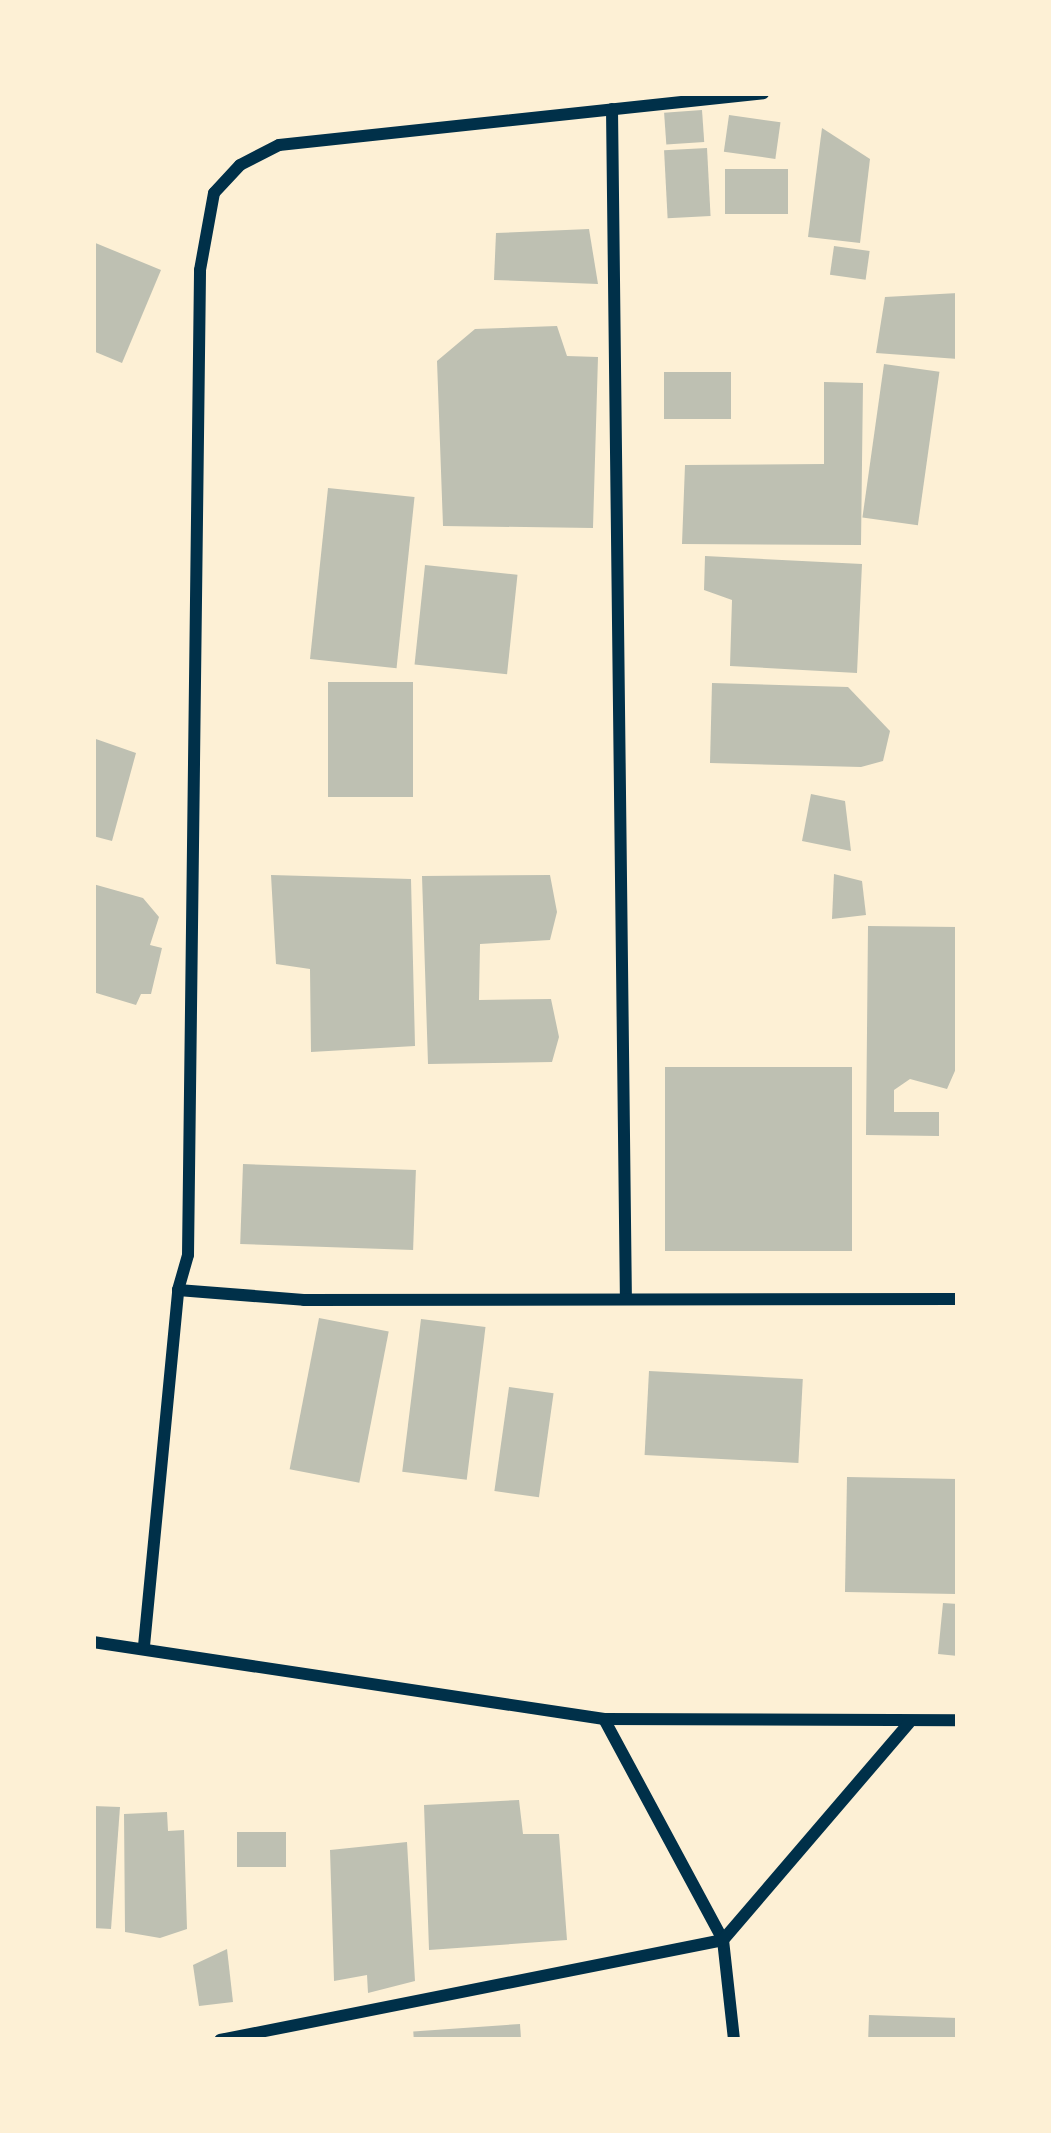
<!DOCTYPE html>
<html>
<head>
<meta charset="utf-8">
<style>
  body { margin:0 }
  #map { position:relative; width:1051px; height:2133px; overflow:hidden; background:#fdf0d5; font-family:"IBM Plex Sans",sans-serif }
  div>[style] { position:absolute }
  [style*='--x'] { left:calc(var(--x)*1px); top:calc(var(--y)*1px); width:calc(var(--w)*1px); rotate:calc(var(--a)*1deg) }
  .building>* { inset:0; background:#bec0b2; transform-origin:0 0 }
  .minor>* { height:12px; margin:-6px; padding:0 6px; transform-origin:6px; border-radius:6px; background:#003049 }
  span { translate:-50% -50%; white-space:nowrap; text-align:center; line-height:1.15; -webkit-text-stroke:10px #fdf0d5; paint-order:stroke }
  .frame { position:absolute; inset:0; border:96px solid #fdf0d5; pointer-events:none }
</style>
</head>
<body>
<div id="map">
  <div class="building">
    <div style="left:702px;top:110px;width:32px;height:38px;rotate:86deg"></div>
    <div style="left:729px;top:115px;width:52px;height:37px;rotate:8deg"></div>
    <div style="clip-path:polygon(822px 128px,870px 159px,860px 243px,808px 237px)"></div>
    <div style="left:707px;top:148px;width:68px;height:43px;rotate:87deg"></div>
    <div style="left:788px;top:169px;width:45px;height:63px;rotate:90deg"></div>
    <div style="clip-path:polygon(589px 229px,598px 284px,494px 280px,496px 233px)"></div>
    <div style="clip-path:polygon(93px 242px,161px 270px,122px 363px,93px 351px)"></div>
    <div style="left:834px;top:246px;width:36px;height:29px;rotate:8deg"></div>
    <div style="clip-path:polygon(958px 293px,958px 359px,876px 353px,885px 297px)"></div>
    <div style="clip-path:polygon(557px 326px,567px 356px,598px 357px,593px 528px,443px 526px,437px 361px,475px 329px)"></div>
    <div style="left:884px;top:364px;width:56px;height:155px;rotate:8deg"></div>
    <div style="left:731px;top:372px;width:47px;height:67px;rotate:90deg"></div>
    <div style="clip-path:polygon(824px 382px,863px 383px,861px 545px,682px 544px,685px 465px,824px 464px)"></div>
    <div style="left:328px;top:488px;width:87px;height:172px;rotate:6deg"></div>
    <div style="clip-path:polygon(705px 556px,862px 564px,857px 673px,730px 666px,732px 600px,704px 590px)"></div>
    <div style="left:425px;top:565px;width:93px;height:100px;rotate:6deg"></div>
    <div style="left:413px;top:682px;width:115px;height:85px;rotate:90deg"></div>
    <div style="clip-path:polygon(712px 683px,848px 687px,890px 731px,883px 761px,861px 767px,710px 763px)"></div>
    <div style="clip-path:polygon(93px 738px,136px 753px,112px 841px,93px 836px)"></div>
    <div style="clip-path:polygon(811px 794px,845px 801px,851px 851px,802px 841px)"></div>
    <div style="clip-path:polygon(834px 874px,862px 881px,866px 915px,832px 919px)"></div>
    <div style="clip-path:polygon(271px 875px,411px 879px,415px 1046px,311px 1052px,310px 969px,276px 964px)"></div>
    <div style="clip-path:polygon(550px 875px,557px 912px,550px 940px,480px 944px,479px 1000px,551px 999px,559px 1037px,552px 1062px,428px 1064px,422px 876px)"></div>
    <div style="clip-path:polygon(93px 884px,143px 898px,159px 917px,150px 945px,162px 948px,151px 994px,141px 994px,136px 1005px,93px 992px)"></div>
    <div style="clip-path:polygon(868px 926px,958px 927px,958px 1064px,947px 1089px,910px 1079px,894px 1090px,894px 1112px,939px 1112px,939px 1136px,866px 1135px)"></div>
    <div style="left:665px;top:1067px;width:187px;height:184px"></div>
    <div style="left:243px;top:1164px;width:173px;height:80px;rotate:2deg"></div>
    <div style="left:319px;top:1318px;width:71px;height:154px;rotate:11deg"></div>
    <div style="left:421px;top:1319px;width:65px;height:154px;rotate:7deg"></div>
    <div style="left:649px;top:1371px;width:154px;height:84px;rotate:3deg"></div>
    <div style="left:509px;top:1387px;width:45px;height:105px;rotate:8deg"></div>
    <div style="left:847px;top:1477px;width:111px;height:115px;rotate:1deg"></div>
    <div style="clip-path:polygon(943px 1603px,958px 1604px,958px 1656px,938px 1654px)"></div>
    <div style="clip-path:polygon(519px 1800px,523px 1834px,559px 1834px,567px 1940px,429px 1950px,424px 1805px)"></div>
    <div style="clip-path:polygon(93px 1806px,120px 1807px,111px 1929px,93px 1928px)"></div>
    <div style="clip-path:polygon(167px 1812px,168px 1831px,184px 1830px,187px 1929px,160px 1938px,125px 1932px,124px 1814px)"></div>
    <div style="left:237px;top:1832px;width:49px;height:35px"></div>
    <div style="clip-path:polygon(407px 1842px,415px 1981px,368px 1993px,367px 1975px,334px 1981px,330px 1850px)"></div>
    <div style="clip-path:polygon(227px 1949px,233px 2002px,199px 2006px,193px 1965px)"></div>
    <div style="left:869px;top:2015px;width:89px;height:25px;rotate:2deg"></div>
    <div style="left:520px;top:2024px;width:16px;height:107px;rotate:86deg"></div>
  </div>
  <div class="minor">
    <div style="--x:612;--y:109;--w:1190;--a:89.33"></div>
    <div style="--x:178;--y:1290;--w:126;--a:4.5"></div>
    <div style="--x:304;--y:1300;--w:654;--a:-0.09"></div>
    <div style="--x:93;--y:1642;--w:517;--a:8.57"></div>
    <div style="--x:604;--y:1719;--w:354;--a:0.2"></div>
    <div style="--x:144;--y:1646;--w:358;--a:-84.5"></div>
    <div style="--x:178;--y:1290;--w:36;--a:-74"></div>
    <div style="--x:188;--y:1255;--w:985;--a:-89.3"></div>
    <div style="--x:200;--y:270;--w:78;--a:-79.7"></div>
    <div style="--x:214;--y:193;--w:38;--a:-47"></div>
    <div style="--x:240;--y:165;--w:44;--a:-27.1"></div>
    <div style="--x:279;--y:145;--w:487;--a:-6.1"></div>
    <div style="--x:604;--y:1719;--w:251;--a:61.7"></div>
    <div style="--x:723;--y:1940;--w:101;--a:83.7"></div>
    <div style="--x:220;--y:2040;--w:513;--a:-11.24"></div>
    <div style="--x:723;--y:1940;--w:286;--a:-49.4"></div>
  </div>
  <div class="frame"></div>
</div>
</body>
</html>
